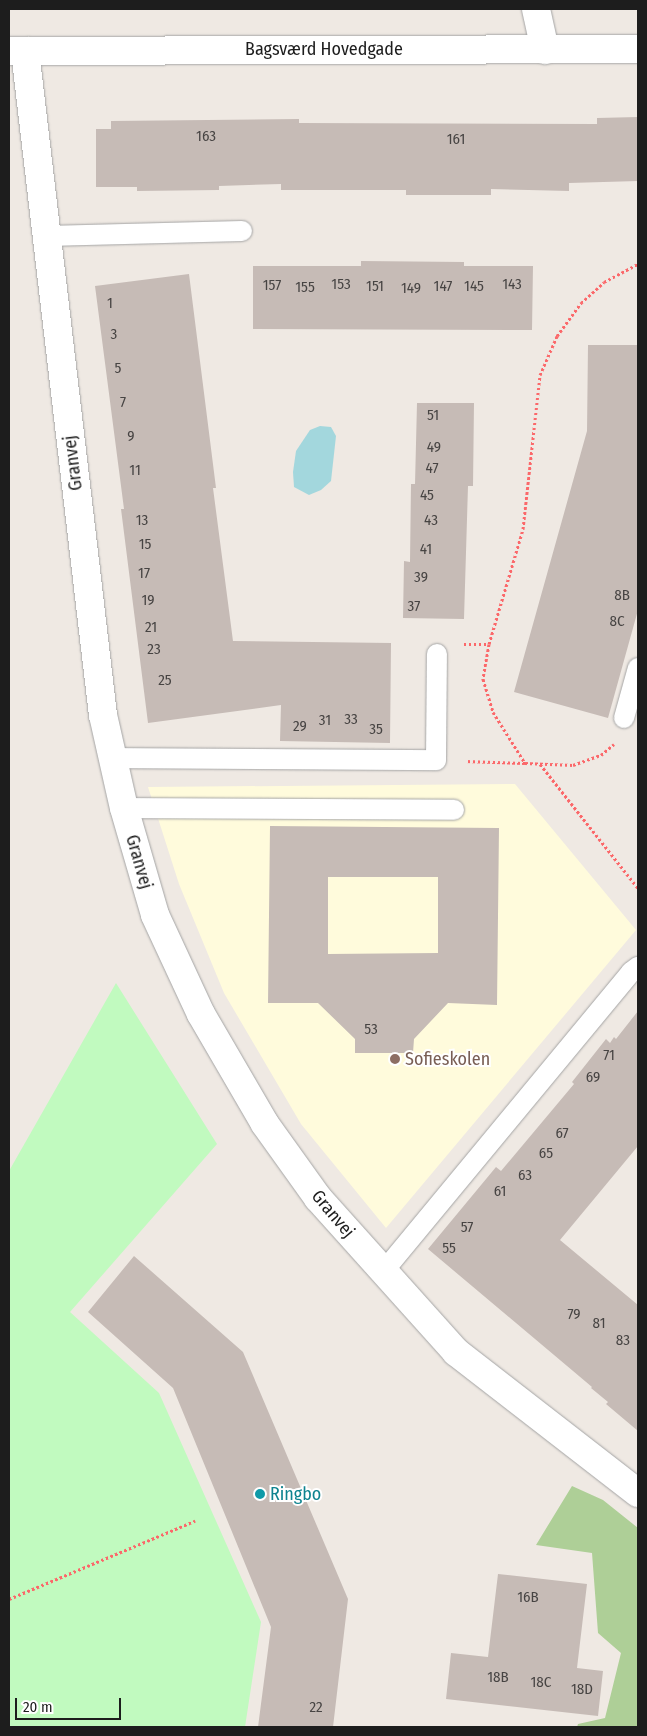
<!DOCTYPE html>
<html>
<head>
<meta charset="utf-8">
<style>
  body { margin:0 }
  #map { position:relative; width:647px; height:1736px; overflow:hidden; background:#efe9e3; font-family:"Fira Sans Condensed",sans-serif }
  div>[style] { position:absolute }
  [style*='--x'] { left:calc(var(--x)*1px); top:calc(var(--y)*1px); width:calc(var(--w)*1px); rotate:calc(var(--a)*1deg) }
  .education>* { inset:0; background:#fffbdc }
  .forest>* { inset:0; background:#aecf97 }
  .park>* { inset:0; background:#c1fabf }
  .water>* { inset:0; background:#a3d7dd }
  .building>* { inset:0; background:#c6bbb6 }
  .path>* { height:3px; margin-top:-1.5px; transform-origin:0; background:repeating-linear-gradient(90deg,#fb686a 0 2.5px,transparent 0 5px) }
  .roads { filter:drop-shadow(0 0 1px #a4a4a4) drop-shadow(0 0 1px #a4a4a4) }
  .service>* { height:20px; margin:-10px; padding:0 10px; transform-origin:10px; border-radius:10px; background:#fff }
  .minor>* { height:28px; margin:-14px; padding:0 14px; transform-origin:14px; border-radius:14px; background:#fff }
  .tertiary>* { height:28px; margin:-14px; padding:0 14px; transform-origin:14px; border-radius:14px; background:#fff }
  .dots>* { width:14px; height:14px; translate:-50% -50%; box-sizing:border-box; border:2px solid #fff; border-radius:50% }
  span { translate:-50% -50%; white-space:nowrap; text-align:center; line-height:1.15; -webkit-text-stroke:4px #fff; paint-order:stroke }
  .number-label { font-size:15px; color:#474443 }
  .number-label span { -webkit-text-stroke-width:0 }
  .street-label { font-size:18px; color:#1d1d1d }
  .education-label { font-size:18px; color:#785e54 }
  .left { translate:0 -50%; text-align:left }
  .culture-label { font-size:18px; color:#0d838f }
  .frame { position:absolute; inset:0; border:10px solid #1d1d1d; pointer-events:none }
  .scale { position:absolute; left:15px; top:1698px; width:106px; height:22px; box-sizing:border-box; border:2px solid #1d1d1d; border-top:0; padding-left:6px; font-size:15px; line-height:18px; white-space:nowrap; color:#1d1d1d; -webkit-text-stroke:4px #fff; paint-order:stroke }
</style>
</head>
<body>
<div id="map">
  <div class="education">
    <div style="clip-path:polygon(515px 784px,636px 930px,386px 1228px,301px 1124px,224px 993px,179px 884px,148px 787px)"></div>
  </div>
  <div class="forest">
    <div style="clip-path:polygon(572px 1486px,603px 1500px,638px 1528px,638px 1727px,577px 1727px,578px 1724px,605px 1718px,621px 1653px,598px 1633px,592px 1553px,536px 1545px)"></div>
  </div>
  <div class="park">
    <div style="clip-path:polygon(116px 983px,217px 1144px,70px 1312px,159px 1393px,261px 1622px,245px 1727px,9px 1727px,9px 1171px)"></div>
  </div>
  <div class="water">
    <div style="clip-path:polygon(320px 426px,331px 427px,336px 436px,331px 481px,321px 490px,309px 495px,294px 487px,293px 472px,296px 451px,310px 430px)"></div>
  </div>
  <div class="building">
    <div style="clip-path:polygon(638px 117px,638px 181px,569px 183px,569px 191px,491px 189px,491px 195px,406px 195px,406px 190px,281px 190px,281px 184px,219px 186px,219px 190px,137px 191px,137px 187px,96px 187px,96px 129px,111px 129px,111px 121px,299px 119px,299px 123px,597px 124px,597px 118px)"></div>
    <div style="clip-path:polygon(361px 261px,464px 262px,464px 266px,533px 266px,532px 330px,253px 329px,253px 266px,361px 266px)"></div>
    <div style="clip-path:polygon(189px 274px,216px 488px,213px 488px,233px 641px,391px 643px,390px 743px,280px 741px,281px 705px,148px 723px,121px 509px,124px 509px,95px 286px)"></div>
    <div style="clip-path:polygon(588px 345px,638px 345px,638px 610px,608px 718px,514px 692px,587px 431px)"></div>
    <div style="clip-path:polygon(417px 403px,474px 403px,473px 486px,468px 486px,464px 619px,403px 618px,404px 561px,410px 562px,411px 484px,415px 484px)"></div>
    <div style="clip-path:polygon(evenodd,270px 826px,499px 828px,497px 1005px,448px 1003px,414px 1039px,413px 1053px,355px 1053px,355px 1039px,318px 1003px,268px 1003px,270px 826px,328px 877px,438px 877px,438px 953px,328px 954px,328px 877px)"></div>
    <div style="clip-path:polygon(638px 1011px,638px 1146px,560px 1240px,638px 1305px,638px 1431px,606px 1404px,608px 1402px,591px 1388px,592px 1387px,428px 1249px,496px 1167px,501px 1171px,574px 1084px,572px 1082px,606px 1039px,610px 1043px,614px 1037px,616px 1039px)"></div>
    <div style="clip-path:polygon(134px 1256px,243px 1352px,348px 1599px,333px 1727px,258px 1727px,271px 1627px,173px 1388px,88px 1312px)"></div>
    <div style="clip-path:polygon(498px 1574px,587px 1584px,577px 1668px,603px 1671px,598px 1716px,446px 1699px,451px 1653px,488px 1657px)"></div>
  </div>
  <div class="path">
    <div style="--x:464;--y:644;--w:25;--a:0"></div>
    <div style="--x:489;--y:644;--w:36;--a:100"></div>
    <div style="--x:483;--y:679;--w:34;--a:73"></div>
    <div style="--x:493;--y:712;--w:60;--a:57.9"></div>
    <div style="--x:525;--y:763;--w:60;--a:-178.1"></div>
    <div style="--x:489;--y:644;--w:120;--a:-73.5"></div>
    <div style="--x:523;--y:529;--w:155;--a:-83.7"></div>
    <div style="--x:540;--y:375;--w:43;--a:-66.4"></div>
    <div style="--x:557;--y:336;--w:41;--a:-54"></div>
    <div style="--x:581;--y:303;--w:31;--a:-42"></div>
    <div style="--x:604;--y:282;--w:38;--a:-28"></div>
    <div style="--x:525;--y:763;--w:48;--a:2.4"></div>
    <div style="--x:573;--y:765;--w:30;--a:-20"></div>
    <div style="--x:601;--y:755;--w:17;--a:-40"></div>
    <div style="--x:540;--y:764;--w:158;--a:51.7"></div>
    <div style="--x:9;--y:1599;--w:202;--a:-22.8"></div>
  </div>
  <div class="roads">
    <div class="service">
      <div style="--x:47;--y:236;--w:195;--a:-1.5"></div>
      <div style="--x:624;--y:718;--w:52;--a:-74.4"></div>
      <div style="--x:113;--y:758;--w:323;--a:0.4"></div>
      <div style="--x:436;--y:760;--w:106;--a:-89.5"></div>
      <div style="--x:124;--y:808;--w:330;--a:0.3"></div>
      <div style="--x:383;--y:1272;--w:389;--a:-50.4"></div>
      <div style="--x:631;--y:972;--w:9;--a:-36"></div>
    </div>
    <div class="minor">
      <div style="--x:536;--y:9;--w:42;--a:77.6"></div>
      <div style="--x:25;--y:51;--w:669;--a:83.3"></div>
      <div style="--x:103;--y:715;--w:95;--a:77.3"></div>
      <div style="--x:124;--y:808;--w:111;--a:73.8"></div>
      <div style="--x:155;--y:915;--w:109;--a:65.1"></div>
      <div style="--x:201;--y:1014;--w:127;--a:59.8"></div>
      <div style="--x:265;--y:1124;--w:91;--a:54.4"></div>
      <div style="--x:318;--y:1198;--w:207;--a:48.1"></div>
      <div style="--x:456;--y:1352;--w:230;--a:37.8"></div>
    </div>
    <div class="tertiary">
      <div style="--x:9;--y:51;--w:629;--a:-0.18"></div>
    </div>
  </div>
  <div class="dots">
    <div style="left:395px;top:1059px;background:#8d6e63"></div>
    <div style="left:260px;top:1494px;background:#0f9aa8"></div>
  </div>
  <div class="number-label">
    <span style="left:206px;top:137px">163</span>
    <span style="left:456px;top:140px">161</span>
    <span style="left:341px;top:285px">153</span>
    <span style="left:512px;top:285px">143</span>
    <span style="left:272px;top:286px">157</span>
    <span style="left:375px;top:287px">151</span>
    <span style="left:443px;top:287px">147</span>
    <span style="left:474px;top:287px">145</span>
    <span style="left:305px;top:288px">155</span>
    <span style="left:411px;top:289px">149</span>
    <span style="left:110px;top:304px">1</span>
    <span style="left:114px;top:335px">3</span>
    <span style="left:118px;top:369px">5</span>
    <span style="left:123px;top:403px">7</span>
    <span style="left:433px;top:416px">51</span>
    <span style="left:131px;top:437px">9</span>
    <span style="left:434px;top:448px">49</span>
    <span style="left:432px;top:469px">47</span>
    <span style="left:135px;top:471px">11</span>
    <span style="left:427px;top:496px">45</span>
    <span style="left:142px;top:521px">13</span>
    <span style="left:431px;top:521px">43</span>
    <span style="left:145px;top:545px">15</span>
    <span style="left:426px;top:550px">41</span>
    <span style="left:144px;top:574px">17</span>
    <span style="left:421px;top:578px">39</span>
    <span style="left:622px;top:596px">8B</span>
    <span style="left:148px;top:601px">19</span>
    <span style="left:414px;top:607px">37</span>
    <span style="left:617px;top:622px">8C</span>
    <span style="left:151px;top:628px">21</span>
    <span style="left:154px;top:650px">23</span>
    <span style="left:165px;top:681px">25</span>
    <span style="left:351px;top:720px">33</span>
    <span style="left:325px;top:721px">31</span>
    <span style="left:300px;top:727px">29</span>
    <span style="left:376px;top:730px">35</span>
    <span style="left:371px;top:1030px">53</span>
    <span style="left:609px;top:1056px">71</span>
    <span style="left:593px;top:1078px">69</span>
    <span style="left:562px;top:1134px">67</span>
    <span style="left:546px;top:1154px">65</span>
    <span style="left:525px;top:1176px">63</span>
    <span style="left:500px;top:1192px">61</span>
    <span style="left:467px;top:1228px">57</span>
    <span style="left:449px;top:1249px">55</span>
    <span style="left:574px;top:1315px">79</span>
    <span style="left:599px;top:1324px">81</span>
    <span style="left:623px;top:1341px">83</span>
    <span style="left:528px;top:1598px">16B</span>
    <span style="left:498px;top:1678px">18B</span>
    <span style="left:541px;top:1683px">18C</span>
    <span style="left:582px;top:1690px">18D</span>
    <span style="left:316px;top:1708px">22</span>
  </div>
  <div class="street-label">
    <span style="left:324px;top:49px">Bagsværd Hovedgade</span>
    <span style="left:73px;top:463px;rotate:-97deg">Granvej</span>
    <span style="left:139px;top:862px;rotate:74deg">Granvej</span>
    <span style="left:333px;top:1214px;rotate:50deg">Granvej</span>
  </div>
  <div class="education-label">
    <span class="left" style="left:405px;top:1059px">Sofieskolen</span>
  </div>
  <div class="culture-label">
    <span class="left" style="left:270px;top:1494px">Ringbo</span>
  </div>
  <div class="frame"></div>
  <div class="scale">20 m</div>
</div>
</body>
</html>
